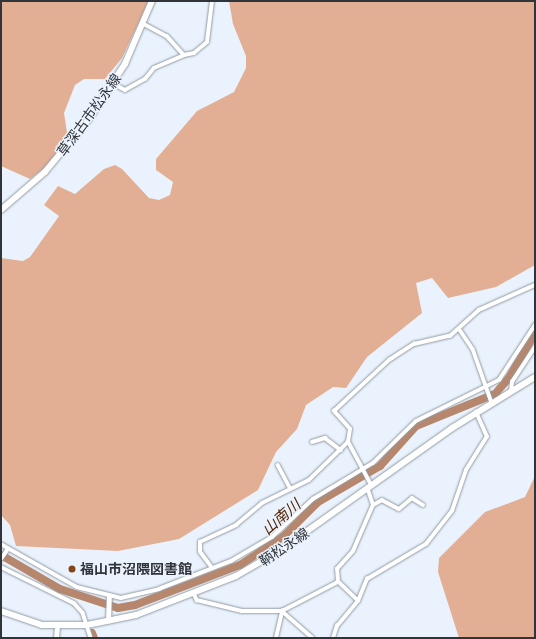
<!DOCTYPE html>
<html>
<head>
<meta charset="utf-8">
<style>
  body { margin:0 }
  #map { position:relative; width:536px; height:639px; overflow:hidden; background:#eaf3fd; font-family:Montserrat,"Noto Sans JP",sans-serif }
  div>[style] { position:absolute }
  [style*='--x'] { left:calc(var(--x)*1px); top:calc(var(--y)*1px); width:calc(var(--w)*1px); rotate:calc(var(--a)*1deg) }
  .forest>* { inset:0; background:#e2af94 }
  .river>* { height:8px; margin:-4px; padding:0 4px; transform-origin:4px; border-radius:4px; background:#b7876d }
  .roads { filter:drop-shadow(0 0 1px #929aa3) drop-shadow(0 0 1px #929aa3) }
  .minor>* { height:3.5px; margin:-1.75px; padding:0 1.75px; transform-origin:1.75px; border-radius:1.75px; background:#fff }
  .tertiary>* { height:4.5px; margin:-2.25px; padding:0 2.25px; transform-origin:2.25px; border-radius:2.25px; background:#fff }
  .secondary>* { height:5.5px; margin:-2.75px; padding:0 2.75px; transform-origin:2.75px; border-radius:2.75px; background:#fff }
  .primary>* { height:6px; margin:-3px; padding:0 3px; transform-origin:3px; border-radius:3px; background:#fff }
  .dots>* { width:11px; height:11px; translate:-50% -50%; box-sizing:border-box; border:2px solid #eaf3fd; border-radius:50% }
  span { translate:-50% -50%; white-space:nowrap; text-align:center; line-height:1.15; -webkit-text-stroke:3px #eaf3fd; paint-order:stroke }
  .street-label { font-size:14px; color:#313438 }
  .poi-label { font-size:14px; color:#313438; font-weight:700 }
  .left { translate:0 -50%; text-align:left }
  .water-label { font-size:15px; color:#542506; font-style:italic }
  .frame { position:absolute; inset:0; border:2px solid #313438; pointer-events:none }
</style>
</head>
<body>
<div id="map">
  <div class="forest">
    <div style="clip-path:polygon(1px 1px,149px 1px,122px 58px,105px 79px,84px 79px,75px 85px,64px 113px,68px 139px,49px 164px,30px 179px,1px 166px)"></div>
    <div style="clip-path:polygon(229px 1px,535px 1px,535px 265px,496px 287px,448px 298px,432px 278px,416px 283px,422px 313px,367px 357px,346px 388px,333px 387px,306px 405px,297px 429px,276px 452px,258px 490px,179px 539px,118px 551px,16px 546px,10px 525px,1px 515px,1px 258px,23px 261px,30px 257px,59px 216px,44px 205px,58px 186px,75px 194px,104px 169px,115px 165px,122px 169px,149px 198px,159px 200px,170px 195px,173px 182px,156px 170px,156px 159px,197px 111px,234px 92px,246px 68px,246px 56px,233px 24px)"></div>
    <div style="clip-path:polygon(535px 476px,535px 638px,459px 638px,438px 572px,439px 558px,485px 512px,525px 497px)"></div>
  </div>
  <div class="river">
    <div style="--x:1;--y:555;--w:68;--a:30"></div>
    <div style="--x:60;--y:589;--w:61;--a:18.1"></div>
    <div style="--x:118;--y:608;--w:17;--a:-10"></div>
    <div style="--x:135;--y:605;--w:112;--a:-20.9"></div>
    <div style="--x:240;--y:565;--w:53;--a:-33.4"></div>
    <div style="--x:284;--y:536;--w:48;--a:-45"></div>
    <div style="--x:318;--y:502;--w:72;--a:-30.1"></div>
    <div style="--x:380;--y:466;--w:54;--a:-48"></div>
    <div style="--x:416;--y:426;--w:85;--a:-22.1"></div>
    <div style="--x:495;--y:394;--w:21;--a:-49"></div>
    <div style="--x:509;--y:378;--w:52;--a:-60"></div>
    <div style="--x:92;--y:633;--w:5;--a:68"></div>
  </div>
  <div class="roads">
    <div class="minor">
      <div style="--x:144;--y:24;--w:26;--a:28"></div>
      <div style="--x:167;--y:36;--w:25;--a:48"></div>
      <div style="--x:184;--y:55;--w:10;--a:-11"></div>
      <div style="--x:194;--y:53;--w:17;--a:-40"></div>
      <div style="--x:207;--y:42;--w:41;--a:-83"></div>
      <div style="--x:113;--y:83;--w:14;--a:30"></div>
      <div style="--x:125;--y:90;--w:23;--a:-29"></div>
      <div style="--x:145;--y:79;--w:14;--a:-51"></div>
      <div style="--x:154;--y:68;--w:33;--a:-23"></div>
      <div style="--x:460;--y:330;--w:23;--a:56"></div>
      <div style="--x:473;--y:349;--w:57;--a:70.6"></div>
      <div style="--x:511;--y:392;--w:10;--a:-84"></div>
      <div style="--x:512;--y:382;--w:42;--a:-56.7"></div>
      <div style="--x:312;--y:442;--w:14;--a:-17"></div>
      <div style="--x:325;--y:438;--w:20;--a:37"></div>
      <div style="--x:278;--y:465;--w:27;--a:62"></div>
      <div style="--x:371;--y:485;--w:49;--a:-118.1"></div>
      <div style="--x:348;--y:442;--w:13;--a:-81"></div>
      <div style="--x:350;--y:429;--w:24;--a:-132"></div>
      <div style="--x:334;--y:411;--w:75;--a:-42.8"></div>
      <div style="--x:389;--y:360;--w:30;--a:-33"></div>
      <div style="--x:414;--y:344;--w:37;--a:-13"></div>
      <div style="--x:450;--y:336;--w:39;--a:-42"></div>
      <div style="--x:479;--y:310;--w:61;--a:-24.1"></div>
      <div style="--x:373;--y:505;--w:10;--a:-29"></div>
      <div style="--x:382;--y:500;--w:19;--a:28"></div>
      <div style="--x:399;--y:509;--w:17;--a:-40"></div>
      <div style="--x:412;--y:498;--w:13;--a:32"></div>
      <div style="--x:1;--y:544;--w:87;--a:29.5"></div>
      <div style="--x:77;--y:587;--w:45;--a:14"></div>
      <div style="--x:121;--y:598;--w:39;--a:-13"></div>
      <div style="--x:159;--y:589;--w:77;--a:-21.3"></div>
      <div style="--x:231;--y:561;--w:48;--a:-30.3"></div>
      <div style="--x:272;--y:537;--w:56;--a:-42.8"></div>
      <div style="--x:313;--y:499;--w:70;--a:-31"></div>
      <div style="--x:373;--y:463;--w:60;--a:-44.3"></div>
      <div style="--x:416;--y:421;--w:93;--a:-26.3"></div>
      <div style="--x:499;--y:380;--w:66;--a:-56.8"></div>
      <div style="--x:1;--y:559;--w:12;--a:-55"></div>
      <div style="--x:1;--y:567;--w:81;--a:26.3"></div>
      <div style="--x:74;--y:603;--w:13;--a:48"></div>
      <div style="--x:83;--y:613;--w:26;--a:72"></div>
      <div style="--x:212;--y:568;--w:20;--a:-127"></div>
      <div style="--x:200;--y:552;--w:10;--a:-90"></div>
      <div style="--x:200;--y:542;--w:40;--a:-25"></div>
      <div style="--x:236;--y:525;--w:34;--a:-40"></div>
      <div style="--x:262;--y:503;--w:52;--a:-26.1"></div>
      <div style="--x:309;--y:480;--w:54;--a:-44.3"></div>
      <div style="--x:194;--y:593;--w:8;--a:67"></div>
      <div style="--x:197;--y:600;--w:46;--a:13.7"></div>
      <div style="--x:242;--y:611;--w:40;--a:0"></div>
      <div style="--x:282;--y:611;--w:63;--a:-27.4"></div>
      <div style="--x:358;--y:601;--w:28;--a:-136"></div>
      <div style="--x:338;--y:582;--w:13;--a:-94"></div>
      <div style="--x:337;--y:569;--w:24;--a:-48"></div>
      <div style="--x:353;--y:551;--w:50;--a:-66.5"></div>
      <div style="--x:373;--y:505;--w:18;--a:-109"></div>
      <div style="--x:276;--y:638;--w:28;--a:-77"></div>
      <div style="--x:282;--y:611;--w:41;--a:41.1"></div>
      <div style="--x:333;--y:638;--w:13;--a:-72"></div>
      <div style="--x:337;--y:626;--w:33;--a:-50"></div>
      <div style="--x:358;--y:601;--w:24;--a:-68"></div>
      <div style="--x:367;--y:579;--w:69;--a:-30.7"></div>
      <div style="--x:426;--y:544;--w:42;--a:-51.8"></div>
      <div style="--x:452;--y:511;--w:43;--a:-71.1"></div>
      <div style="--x:466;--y:470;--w:39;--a:-58"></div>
      <div style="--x:487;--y:437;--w:27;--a:-114"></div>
    </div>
    <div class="tertiary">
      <div style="--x:108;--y:621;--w:24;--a:-88"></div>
      <div style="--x:56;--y:638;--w:11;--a:-85"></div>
    </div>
    <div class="secondary">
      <div style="--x:1;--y:210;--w:58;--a:-40.8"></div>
      <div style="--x:45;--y:172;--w:69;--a:-50.3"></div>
      <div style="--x:89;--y:119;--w:66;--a:-56.8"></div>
      <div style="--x:125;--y:64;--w:69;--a:-66.8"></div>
    </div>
    <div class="primary">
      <div style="--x:1;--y:611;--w:43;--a:18.9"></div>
      <div style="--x:42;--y:625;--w:45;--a:0"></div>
      <div style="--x:87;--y:625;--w:50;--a:-11.5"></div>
      <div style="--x:136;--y:615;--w:107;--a:-21.3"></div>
      <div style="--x:236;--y:576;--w:50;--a:-30.2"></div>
      <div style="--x:279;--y:551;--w:212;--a:-35.4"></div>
      <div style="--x:452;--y:428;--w:97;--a:-31.6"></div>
    </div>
  </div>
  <div class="dots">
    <div style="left:72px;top:569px;background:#884419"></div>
  </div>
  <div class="street-label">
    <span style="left:89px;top:115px;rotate:-54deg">草深古市松永線</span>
    <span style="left:284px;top:547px;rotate:-34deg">鞆松永線</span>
  </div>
  <div class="poi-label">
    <span class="left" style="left:80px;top:569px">福山市沼隈図書館</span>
  </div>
  <div class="water-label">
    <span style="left:281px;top:517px;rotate:-41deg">山南川</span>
  </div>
  <div class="frame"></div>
</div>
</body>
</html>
